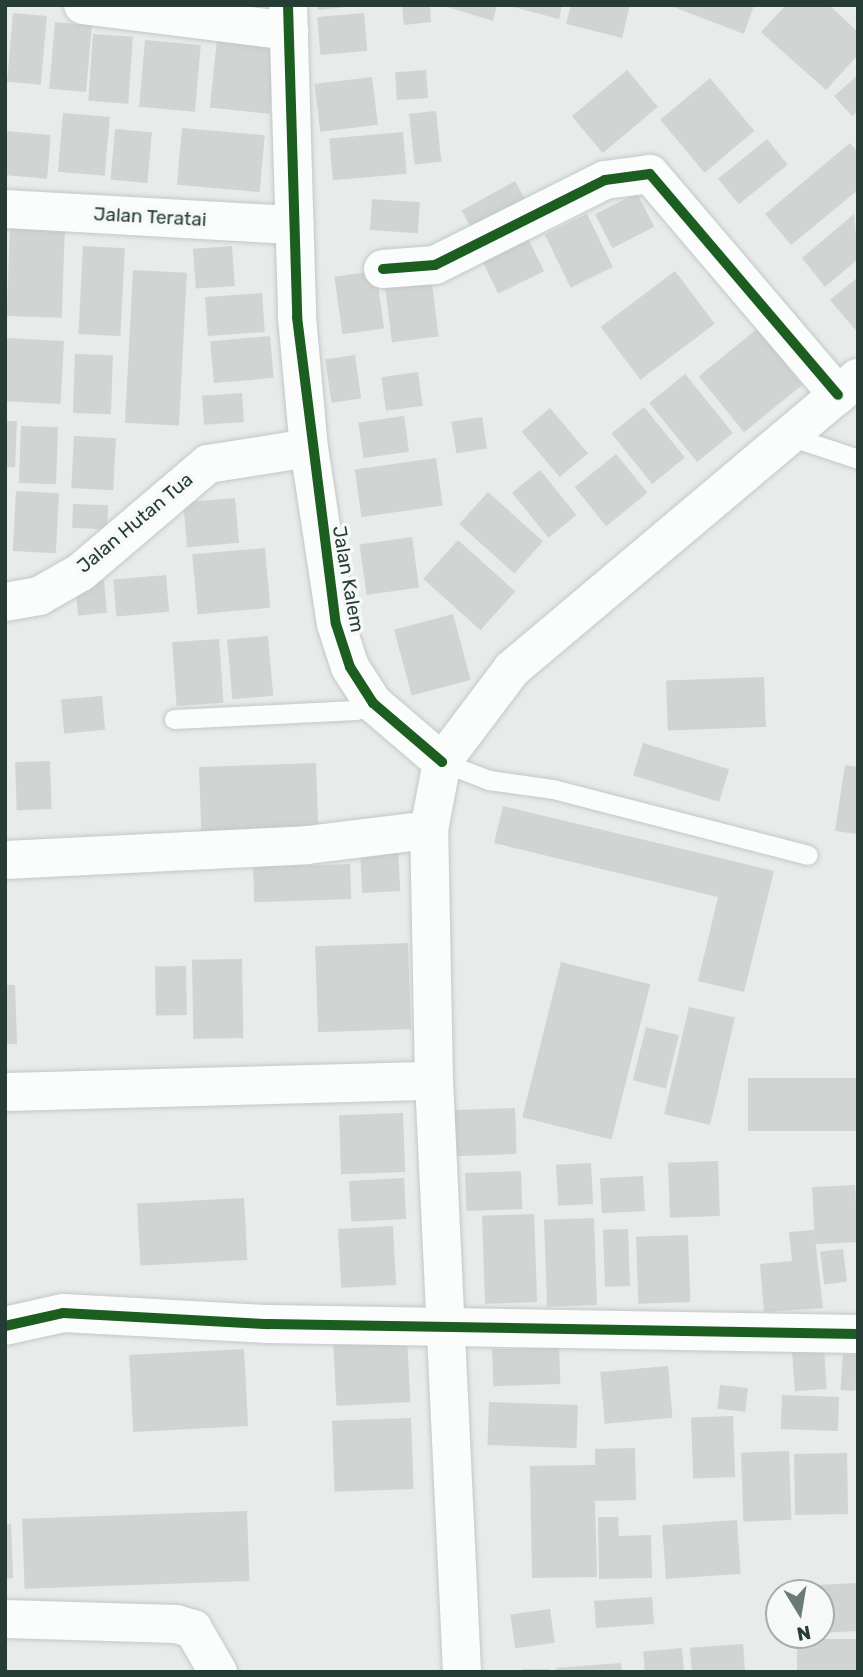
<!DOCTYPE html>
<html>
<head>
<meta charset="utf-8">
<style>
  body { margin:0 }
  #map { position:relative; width:863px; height:1677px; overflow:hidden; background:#e7ebe9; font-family:Rubik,sans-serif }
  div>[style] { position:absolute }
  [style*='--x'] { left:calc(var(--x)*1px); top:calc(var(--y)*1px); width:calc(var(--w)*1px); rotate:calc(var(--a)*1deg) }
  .building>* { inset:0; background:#d0d4d2; transform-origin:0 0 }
  .roads { filter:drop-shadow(0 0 2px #c4c8c6) drop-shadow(0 0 2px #c4c8c6) }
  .lane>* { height:19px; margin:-9.5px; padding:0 9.5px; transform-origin:9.5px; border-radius:9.5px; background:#fbfcfc }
  .street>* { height:38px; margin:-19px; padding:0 19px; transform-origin:19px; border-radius:19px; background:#fbfcfc }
  .secondary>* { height:38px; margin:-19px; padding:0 19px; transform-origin:19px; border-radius:19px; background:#fbfcfc }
  .cycleway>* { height:10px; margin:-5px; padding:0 5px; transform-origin:5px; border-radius:5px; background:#1b5e20 }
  span { translate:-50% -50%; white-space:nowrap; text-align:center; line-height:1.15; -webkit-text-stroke:7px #f6f9f8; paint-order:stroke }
  .street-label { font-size:19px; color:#263d36 }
  .frame { position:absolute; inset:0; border:7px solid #263d36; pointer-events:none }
  .north { position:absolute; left:765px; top:1579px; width:70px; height:70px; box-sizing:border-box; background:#f6f9f8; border:2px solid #a3aeaa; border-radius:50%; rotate:169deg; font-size:19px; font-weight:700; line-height:28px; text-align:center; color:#263d36 }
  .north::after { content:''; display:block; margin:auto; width:24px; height:32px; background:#6a7a75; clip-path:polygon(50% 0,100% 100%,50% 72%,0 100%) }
</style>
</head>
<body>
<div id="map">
  <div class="building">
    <div style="clip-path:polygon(317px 5px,345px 5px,345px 7px,318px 10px)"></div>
    <div style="clip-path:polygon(402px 5px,430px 5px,431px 22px,404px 25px)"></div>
    <div style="clip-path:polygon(441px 5px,497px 5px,493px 21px)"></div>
    <div style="clip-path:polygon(506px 5px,562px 5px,559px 19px)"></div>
    <div style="clip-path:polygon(571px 5px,630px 5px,622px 38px,566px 24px)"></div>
    <div style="clip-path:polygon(668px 5px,754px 5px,744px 34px)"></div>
    <div style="clip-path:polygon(786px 5px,829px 5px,858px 32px,858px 55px,826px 90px,761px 32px)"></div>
    <div style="left:13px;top:13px;width:34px;height:69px;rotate:5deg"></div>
    <div style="left:364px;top:13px;width:38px;height:47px;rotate:85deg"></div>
    <div style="left:55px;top:22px;width:37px;height:67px;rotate:5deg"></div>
    <div style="left:218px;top:30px;width:60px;height:78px;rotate:6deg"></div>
    <div style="left:93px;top:34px;width:40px;height:67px;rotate:4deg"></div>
    <div style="left:145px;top:40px;width:56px;height:67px;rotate:5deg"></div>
    <div style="left:426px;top:70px;width:28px;height:31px;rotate:86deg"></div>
    <div style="left:627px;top:70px;width:48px;height:72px;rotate:50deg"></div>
    <div style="clip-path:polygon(858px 75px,858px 111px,852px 116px,834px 96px)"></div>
    <div style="left:372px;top:77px;width:48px;height:58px;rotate:83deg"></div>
    <div style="left:710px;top:78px;width:69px;height:65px;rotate:50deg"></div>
    <div style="left:436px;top:111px;width:51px;height:27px;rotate:84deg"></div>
    <div style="left:63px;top:113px;width:47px;height:59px;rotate:5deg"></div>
    <div style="left:182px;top:128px;width:83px;height:57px;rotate:5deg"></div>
    <div style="left:115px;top:129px;width:37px;height:51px;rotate:5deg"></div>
    <div style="left:5px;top:131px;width:46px;height:44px;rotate:5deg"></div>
    <div style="left:403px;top:132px;width:42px;height:74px;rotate:85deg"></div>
    <div style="left:767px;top:139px;width:33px;height:63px;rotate:51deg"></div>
    <div style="clip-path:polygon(850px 143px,858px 152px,858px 190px,791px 245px,765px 214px)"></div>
    <div style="left:515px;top:181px;width:23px;height:61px;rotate:61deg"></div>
    <div style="left:637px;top:193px;width:38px;height:47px;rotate:63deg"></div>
    <div style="left:372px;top:199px;width:48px;height:31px;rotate:4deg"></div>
    <div style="left:587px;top:214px;width:59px;height:47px;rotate:64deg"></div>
    <div style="clip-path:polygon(854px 214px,858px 259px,825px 287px,802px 258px)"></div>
    <div style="left:10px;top:224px;width:55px;height:92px;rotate:2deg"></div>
    <div style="left:523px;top:228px;width:48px;height:51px;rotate:64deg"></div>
    <div style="left:83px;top:246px;width:42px;height:88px;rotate:3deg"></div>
    <div style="left:232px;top:246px;width:40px;height:39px;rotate:86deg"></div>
    <div style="left:430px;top:267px;width:70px;height:47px;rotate:83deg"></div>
    <div style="left:133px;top:270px;width:54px;height:153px;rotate:3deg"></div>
    <div style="left:376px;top:271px;width:58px;height:42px;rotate:82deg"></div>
    <div style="left:675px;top:271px;width:66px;height:93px;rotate:53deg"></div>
    <div style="clip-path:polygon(858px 277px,858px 333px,830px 300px)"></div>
    <div style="left:262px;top:293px;width:39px;height:57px;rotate:86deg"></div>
    <div style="left:757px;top:329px;width:72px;height:75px;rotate:51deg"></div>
    <div style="left:270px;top:336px;width:42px;height:60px;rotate:85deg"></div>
    <div style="left:6px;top:338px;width:58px;height:63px;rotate:3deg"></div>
    <div style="left:75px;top:354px;width:38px;height:59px;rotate:2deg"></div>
    <div style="left:355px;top:355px;width:44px;height:30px;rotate:82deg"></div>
    <div style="left:418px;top:372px;width:34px;height:37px;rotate:82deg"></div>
    <div style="left:685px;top:374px;width:76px;height:46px;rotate:51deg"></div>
    <div style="left:242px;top:393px;width:29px;height:40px;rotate:86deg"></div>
    <div style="left:644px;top:407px;width:65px;height:42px;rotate:51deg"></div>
    <div style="left:550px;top:408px;width:59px;height:37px;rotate:50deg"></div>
    <div style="left:404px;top:416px;width:36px;height:46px;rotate:82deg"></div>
    <div style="left:482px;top:417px;width:32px;height:31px;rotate:81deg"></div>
    <div style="clip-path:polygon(5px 421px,17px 421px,15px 467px,5px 467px)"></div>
    <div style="left:21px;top:426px;width:37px;height:57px;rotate:2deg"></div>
    <div style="left:74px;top:436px;width:42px;height:52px;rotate:3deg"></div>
    <div style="left:616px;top:454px;width:50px;height:53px;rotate:51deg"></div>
    <div style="left:436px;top:458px;width:48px;height:82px;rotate:82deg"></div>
    <div style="left:540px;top:470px;width:58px;height:36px;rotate:51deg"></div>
    <div style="left:16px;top:491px;width:43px;height:60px;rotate:3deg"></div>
    <div style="left:488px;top:492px;width:74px;height:43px;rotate:42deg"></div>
    <div style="left:235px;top:498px;width:45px;height:52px;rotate:85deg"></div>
    <div style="left:73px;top:504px;width:35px;height:24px;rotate:2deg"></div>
    <div style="left:412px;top:537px;width:51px;height:53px;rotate:82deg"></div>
    <div style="left:458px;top:540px;width:77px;height:52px;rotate:42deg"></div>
    <div style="left:265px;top:548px;width:60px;height:73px;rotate:85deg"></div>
    <div style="left:166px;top:575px;width:37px;height:53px;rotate:85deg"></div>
    <div style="left:104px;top:580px;width:33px;height:29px;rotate:85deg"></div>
    <div style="left:453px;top:614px;width:68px;height:61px;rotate:75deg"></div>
    <div style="left:268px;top:636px;width:60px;height:41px;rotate:85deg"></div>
    <div style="left:219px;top:639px;width:64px;height:47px;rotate:86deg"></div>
    <div style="left:764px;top:677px;width:50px;height:98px;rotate:88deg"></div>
    <div style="left:102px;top:696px;width:34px;height:41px;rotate:85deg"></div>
    <div style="left:643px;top:743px;width:90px;height:34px;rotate:17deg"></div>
    <div style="left:50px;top:761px;width:48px;height:35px;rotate:88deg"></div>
    <div style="left:316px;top:763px;width:69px;height:117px;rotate:88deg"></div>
    <div style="clip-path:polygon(845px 765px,858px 767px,858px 834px,835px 831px)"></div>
    <div style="clip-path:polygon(503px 806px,774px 871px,744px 992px,698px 981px,718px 897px,494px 843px)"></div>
    <div style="left:398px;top:848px;width:43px;height:38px;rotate:87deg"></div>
    <div style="left:350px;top:864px;width:35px;height:97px;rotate:88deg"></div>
    <div style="left:408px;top:943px;width:86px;height:93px;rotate:88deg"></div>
    <div style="left:242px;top:959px;width:79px;height:50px;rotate:89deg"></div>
    <div style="left:561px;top:962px;width:92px;height:160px;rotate:14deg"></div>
    <div style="left:186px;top:966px;width:49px;height:31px;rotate:89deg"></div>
    <div style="clip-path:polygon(5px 985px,15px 985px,17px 1044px,5px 1044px)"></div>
    <div style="left:689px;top:1007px;width:47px;height:110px;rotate:13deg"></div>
    <div style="left:646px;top:1027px;width:34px;height:55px;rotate:14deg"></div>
    <div style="left:858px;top:1078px;width:53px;height:110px;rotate:90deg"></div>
    <div style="left:515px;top:1108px;width:46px;height:64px;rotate:88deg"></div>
    <div style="left:403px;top:1113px;width:59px;height:64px;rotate:88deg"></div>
    <div style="left:718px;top:1161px;width:55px;height:50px;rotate:88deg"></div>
    <div style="left:591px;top:1163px;width:41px;height:35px;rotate:87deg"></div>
    <div style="left:521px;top:1171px;width:38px;height:56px;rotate:88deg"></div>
    <div style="left:643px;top:1176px;width:35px;height:43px;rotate:87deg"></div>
    <div style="left:404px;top:1178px;width:41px;height:55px;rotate:87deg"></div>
    <div style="left:855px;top:1185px;width:57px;height:43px;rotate:87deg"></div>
    <div style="left:244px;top:1198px;width:62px;height:107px;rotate:87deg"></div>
    <div style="left:534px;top:1214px;width:88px;height:52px;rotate:88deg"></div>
    <div style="left:594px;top:1218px;width:87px;height:50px;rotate:88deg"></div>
    <div style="left:393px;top:1226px;width:59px;height:55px;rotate:87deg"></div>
    <div style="left:628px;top:1229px;width:57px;height:25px;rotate:88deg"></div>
    <div style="clip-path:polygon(814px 1230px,823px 1308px,764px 1312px,760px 1264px,792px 1261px,789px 1232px)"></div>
    <div style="left:688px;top:1235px;width:67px;height:52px;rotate:88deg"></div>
    <div style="left:843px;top:1249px;width:33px;height:23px;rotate:83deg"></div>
    <div style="left:407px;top:1337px;width:65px;height:74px;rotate:87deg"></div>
    <div style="left:559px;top:1347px;width:37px;height:67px;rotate:88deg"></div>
    <div style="left:244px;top:1349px;width:77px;height:115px;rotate:87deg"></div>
    <div style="left:824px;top:1349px;width:40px;height:32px;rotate:86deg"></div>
    <div style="left:843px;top:1354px;width:15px;height:36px;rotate:4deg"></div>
    <div style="left:668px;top:1366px;width:52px;height:68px;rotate:85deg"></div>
    <div style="left:720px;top:1385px;width:28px;height:24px;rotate:6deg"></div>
    <div style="left:782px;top:1395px;width:57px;height:34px;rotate:2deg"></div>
    <div style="left:489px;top:1402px;width:89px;height:43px;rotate:2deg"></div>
    <div style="left:733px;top:1416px;width:61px;height:42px;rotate:88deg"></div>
    <div style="left:411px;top:1418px;width:71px;height:79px;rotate:88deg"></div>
    <div style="clip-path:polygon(635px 1448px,636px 1500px,595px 1501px,597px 1577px,532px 1578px,530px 1466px,595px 1465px,595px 1449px)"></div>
    <div style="left:789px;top:1451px;width:69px;height:48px;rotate:88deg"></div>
    <div style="left:847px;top:1453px;width:61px;height:53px;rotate:89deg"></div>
    <div style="left:247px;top:1511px;width:70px;height:225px;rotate:88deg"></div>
    <div style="clip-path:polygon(598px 1517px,618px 1517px,619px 1536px,651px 1535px,652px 1578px,599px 1579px)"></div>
    <div style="left:737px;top:1520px;width:54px;height:75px;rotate:86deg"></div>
    <div style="clip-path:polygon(11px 1524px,13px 1578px,5px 1579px,5px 1525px)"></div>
    <div style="clip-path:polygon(858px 1583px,858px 1631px,821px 1633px,821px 1593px,778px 1593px,777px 1587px)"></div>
    <div style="left:652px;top:1597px;width:27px;height:58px;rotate:86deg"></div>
    <div style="left:550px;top:1609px;width:34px;height:40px;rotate:82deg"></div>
    <div style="left:858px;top:1639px;width:33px;height:61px;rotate:90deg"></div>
    <div style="left:743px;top:1644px;width:28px;height:53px;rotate:86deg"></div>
    <div style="left:682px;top:1648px;width:24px;height:39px;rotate:85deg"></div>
    <div style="clip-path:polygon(621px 1663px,622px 1672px,557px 1672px,556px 1668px)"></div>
    <div style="left:522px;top:1669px;width:28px;height:3px"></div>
  </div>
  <div class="roads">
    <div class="lane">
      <div style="--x:792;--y:437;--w:70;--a:18.4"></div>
      <div style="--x:174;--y:719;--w:182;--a:-2.8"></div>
      <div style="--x:356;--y:710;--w:18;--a:-22"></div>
      <div style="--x:442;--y:762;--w:50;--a:21"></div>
      <div style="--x:489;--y:780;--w:65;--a:8"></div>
      <div style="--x:553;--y:789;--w:263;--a:14.5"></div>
    </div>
    <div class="street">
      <div style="--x:83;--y:5;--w:208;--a:7.2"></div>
      <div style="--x:288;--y:5;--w:312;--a:88.3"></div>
      <div style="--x:297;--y:317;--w:132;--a:84.8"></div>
      <div style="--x:5;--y:209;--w:290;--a:3.2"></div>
      <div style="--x:383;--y:269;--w:52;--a:-4.4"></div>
      <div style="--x:435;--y:265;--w:190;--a:-26.6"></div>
      <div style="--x:605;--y:180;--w:45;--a:-7.6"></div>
      <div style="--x:650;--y:174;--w:290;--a:49.6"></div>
      <div style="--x:5;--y:860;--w:302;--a:-2.8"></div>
      <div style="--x:307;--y:845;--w:123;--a:-7"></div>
      <div style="--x:5;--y:1092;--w:429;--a:-1.5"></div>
      <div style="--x:5;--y:1326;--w:59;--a:-12.6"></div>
      <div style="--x:63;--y:1313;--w:206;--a:3.1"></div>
      <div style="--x:269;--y:1324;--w:589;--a:0.97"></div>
      <div style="--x:5;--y:1619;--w:171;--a:1.7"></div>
      <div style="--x:176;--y:1624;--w:18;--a:16"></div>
      <div style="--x:193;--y:1629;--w:50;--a:59.8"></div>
    </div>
    <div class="secondary">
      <div style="--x:5;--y:602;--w:35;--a:-10"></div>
      <div style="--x:39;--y:596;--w:48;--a:-29.7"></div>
      <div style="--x:81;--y:572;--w:167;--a:-40.4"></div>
      <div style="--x:208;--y:464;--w:102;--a:-9"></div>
      <div style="--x:309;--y:448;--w:178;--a:81.3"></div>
      <div style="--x:336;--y:624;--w:45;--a:72"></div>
      <div style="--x:350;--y:667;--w:43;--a:57.4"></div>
      <div style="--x:373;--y:703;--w:91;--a:40.5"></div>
      <div style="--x:462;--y:1672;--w:592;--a:-92.71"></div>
      <div style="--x:434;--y:1081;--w:251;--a:-91.1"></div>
      <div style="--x:429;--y:830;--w:69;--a:-79.2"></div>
      <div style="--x:442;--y:762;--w:116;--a:-53"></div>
      <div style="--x:512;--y:669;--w:452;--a:-40.1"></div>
    </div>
  </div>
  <div class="cycleway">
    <div style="--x:288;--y:5;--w:312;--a:88.3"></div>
    <div style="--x:297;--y:317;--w:309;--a:82.8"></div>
    <div style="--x:336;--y:624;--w:45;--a:72"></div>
    <div style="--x:350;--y:667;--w:43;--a:57.4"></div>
    <div style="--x:373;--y:703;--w:91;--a:40.5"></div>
    <div style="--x:383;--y:269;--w:52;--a:-4.4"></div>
    <div style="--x:435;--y:265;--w:190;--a:-26.6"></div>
    <div style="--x:605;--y:180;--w:45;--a:-7.6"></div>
    <div style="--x:650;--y:174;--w:290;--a:49.6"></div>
    <div style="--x:5;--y:1326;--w:59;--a:-12.6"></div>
    <div style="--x:63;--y:1313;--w:206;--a:3.1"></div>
    <div style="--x:269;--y:1324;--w:589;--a:0.97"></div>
  </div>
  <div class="street-label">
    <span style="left:150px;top:217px;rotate:3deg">Jalan Teratai</span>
    <span style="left:135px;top:523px;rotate:-40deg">Jalan Hutan Tua</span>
    <span style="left:348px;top:579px;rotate:80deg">Jalan Kalem</span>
  </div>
  <div class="frame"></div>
  <div class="north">N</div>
</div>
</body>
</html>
